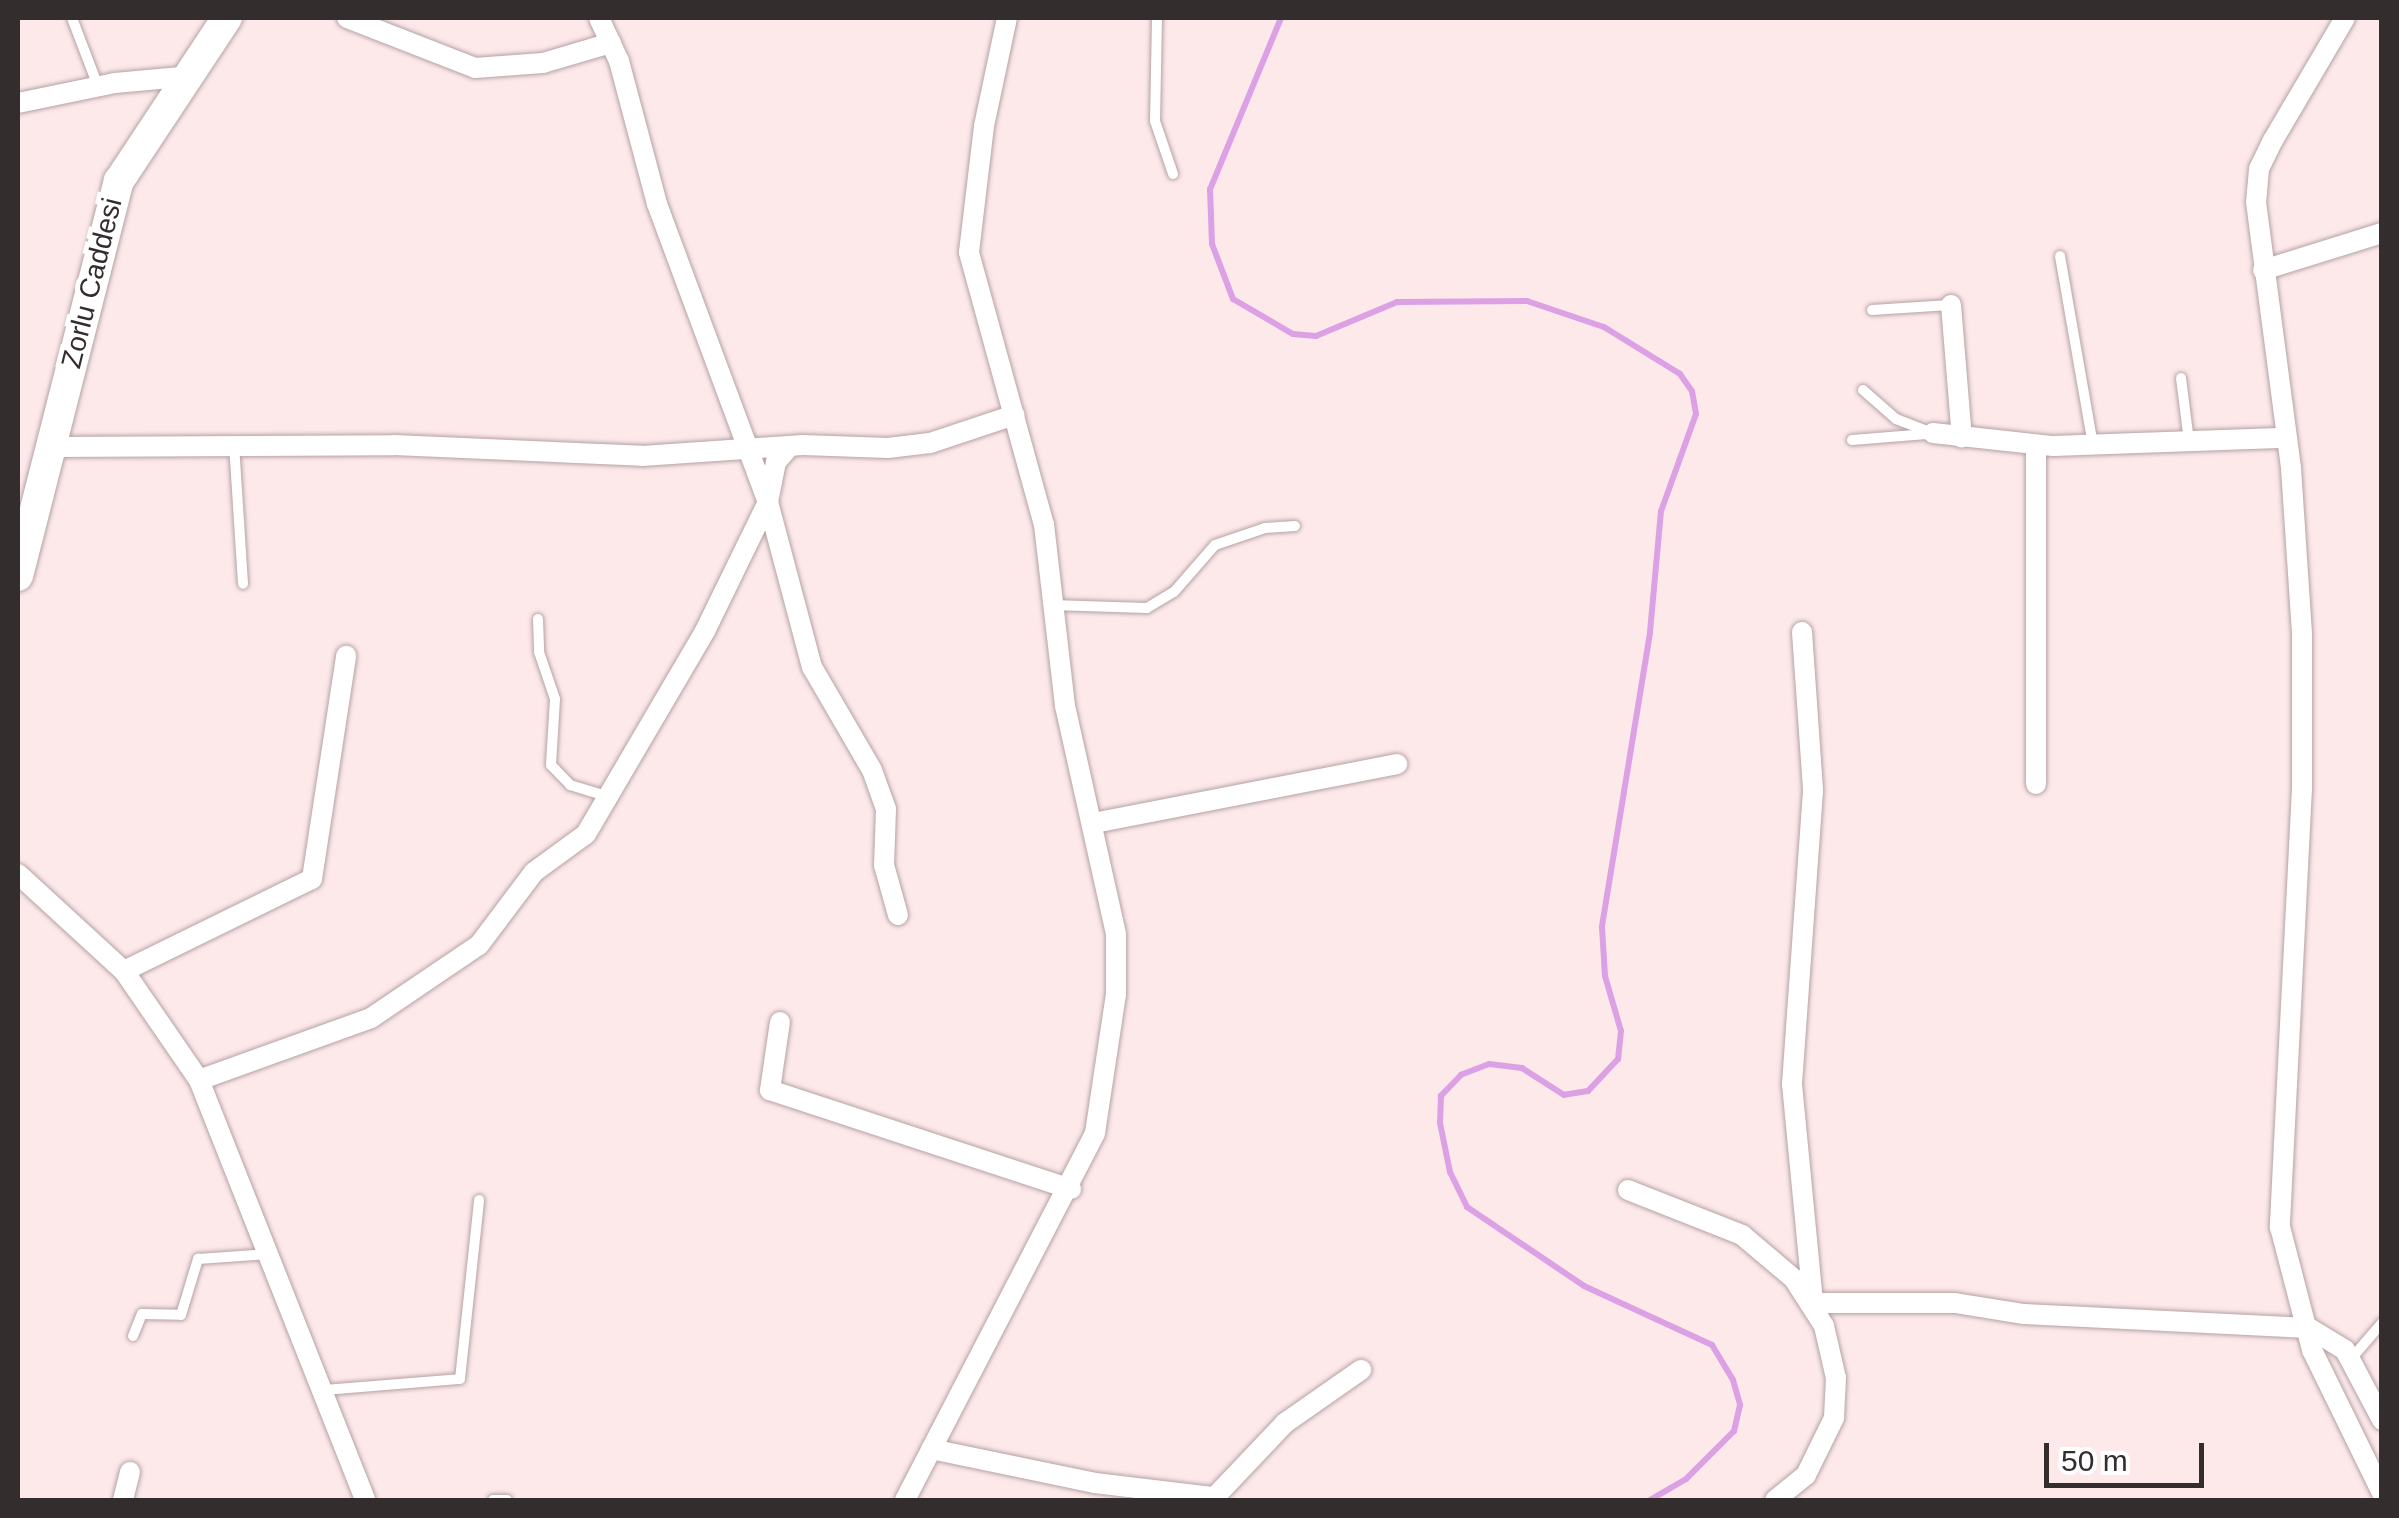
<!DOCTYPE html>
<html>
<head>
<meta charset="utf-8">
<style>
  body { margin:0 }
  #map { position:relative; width:2399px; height:1518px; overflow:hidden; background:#fde9ea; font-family:Arial,sans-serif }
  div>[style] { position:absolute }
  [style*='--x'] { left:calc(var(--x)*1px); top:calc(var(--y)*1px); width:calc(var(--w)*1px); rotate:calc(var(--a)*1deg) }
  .stream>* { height:6px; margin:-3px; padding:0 3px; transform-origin:3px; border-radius:3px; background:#dba1e4 }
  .roads { filter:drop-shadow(0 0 2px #b5a2a4) drop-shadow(0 0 2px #b5a2a4) }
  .lane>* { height:10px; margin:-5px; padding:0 5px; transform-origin:5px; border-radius:5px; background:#fff }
  .street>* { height:20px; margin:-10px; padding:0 10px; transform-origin:10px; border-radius:10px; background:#fff }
  .secondary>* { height:30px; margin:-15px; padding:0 15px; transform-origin:15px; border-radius:15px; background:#fff }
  span { translate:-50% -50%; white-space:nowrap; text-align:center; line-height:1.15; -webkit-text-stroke:10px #fff; paint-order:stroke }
  .street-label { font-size:28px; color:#342d2e }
  .frame { position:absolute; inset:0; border:20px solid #342d2e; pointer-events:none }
  .scale { position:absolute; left:2044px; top:1443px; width:160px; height:45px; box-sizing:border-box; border:5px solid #342d2e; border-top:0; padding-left:12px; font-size:30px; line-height:35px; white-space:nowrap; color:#342d2e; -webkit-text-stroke:8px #fff; paint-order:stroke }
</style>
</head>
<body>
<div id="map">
  <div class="stream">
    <div style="--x:1281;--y:18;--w:185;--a:112.5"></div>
    <div style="--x:1210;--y:189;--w:55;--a:87.9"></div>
    <div style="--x:1212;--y:244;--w:59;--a:69.1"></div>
    <div style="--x:1233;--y:299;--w:69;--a:30.3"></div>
    <div style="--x:1293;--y:334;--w:23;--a:5"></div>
    <div style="--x:1316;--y:336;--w:88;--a:-22.8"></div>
    <div style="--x:1397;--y:302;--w:130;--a:-0.4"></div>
    <div style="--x:1527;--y:301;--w:81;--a:18.7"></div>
    <div style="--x:1604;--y:327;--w:89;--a:31.7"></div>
    <div style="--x:1680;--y:374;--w:21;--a:55"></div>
    <div style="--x:1692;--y:391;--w:23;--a:80"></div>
    <div style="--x:1696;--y:414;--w:103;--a:109.8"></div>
    <div style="--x:1661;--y:511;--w:122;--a:95.2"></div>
    <div style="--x:1650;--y:633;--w:298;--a:99.3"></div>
    <div style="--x:1602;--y:927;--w:49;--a:86.5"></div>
    <div style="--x:1605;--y:976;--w:57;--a:73.8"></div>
    <div style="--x:1621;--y:1031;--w:28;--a:96"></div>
    <div style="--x:1618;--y:1059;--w:44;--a:133.2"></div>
    <div style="--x:1588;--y:1091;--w:24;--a:171"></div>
    <div style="--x:1564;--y:1095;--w:50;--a:-147.3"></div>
    <div style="--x:1522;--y:1068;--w:33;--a:-173"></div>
    <div style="--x:1489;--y:1064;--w:30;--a:159"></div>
    <div style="--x:1461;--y:1075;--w:29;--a:134"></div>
    <div style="--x:1441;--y:1096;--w:27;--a:92"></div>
    <div style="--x:1440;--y:1123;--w:50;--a:78.5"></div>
    <div style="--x:1450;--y:1172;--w:39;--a:64"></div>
    <div style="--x:1467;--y:1207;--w:141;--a:34"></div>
    <div style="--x:1584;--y:1286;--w:141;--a:24.7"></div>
    <div style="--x:1712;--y:1345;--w:41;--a:59"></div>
    <div style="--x:1733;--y:1380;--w:26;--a:74"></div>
    <div style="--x:1740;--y:1405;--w:27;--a:103"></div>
    <div style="--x:1734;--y:1431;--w:68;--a:135"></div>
    <div style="--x:1686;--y:1479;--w:42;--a:149.7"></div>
  </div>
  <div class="roads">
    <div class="lane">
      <div style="--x:72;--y:18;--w:73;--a:69.1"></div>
      <div style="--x:1157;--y:18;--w:103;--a:91.1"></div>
      <div style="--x:1155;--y:121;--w:56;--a:71.2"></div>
      <div style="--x:2060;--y:256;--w:193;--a:80.1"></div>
      <div style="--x:1872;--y:310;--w:78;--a:-3.7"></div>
      <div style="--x:2181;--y:378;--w:64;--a:82.8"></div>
      <div style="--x:1863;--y:390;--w:44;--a:41.3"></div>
      <div style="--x:1896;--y:419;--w:40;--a:21"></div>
      <div style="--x:1852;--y:440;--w:75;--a:-4.6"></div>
      <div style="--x:234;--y:444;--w:140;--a:86.3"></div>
      <div style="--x:1051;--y:605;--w:96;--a:1.8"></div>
      <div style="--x:1147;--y:608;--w:31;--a:-31"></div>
      <div style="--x:1174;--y:592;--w:62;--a:-48.9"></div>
      <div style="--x:1215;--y:545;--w:53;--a:-18.8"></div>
      <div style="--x:1265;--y:528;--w:30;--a:-4"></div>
      <div style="--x:538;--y:619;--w:33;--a:88"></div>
      <div style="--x:539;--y:652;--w:50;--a:71.2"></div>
      <div style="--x:555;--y:699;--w:66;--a:93.5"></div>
      <div style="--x:551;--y:765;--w:28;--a:46"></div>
      <div style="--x:570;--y:785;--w:39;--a:17"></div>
      <div style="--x:133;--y:1336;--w:24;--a:-68"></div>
      <div style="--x:142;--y:1314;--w:39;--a:1"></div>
      <div style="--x:181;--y:1315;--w:59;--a:-73.1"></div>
      <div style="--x:198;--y:1259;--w:71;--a:-4"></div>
      <div style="--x:2351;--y:1359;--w:48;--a:-49.3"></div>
      <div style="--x:323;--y:1390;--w:137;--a:-4.6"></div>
      <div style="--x:460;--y:1379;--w:180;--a:-83.9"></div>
      <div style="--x:493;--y:1500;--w:14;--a:0"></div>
    </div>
    <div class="street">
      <div style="--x:347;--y:18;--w:137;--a:21.3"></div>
      <div style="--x:475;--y:68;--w:68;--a:-4.2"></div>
      <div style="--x:543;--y:63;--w:71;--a:-16.4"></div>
      <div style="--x:599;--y:18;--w:47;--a:65.1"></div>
      <div style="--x:619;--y:61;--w:148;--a:75.1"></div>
      <div style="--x:657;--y:204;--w:318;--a:69.6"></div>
      <div style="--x:768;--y:502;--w:171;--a:75.1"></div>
      <div style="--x:812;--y:667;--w:119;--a:59.8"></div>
      <div style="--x:872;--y:770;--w:41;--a:70.3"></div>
      <div style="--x:886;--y:809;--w:56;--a:92"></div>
      <div style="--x:884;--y:865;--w:52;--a:74.4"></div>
      <div style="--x:2345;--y:18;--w:142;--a:120.5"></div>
      <div style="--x:2273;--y:140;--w:32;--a:116"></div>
      <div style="--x:2259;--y:169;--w:33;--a:95"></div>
      <div style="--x:2256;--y:202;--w:268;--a:82.5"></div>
      <div style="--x:2291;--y:468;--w:166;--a:86.2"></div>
      <div style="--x:2302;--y:634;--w:154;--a:90"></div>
      <div style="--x:2302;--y:788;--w:440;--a:92.9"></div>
      <div style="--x:2280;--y:1227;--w:127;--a:75.4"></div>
      <div style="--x:2312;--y:1350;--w:159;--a:63.9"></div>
      <div style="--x:18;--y:103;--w:99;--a:-11.7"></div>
      <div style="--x:115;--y:83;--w:77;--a:-5.2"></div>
      <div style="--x:2263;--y:270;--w:125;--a:-17.3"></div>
      <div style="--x:1951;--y:305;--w:133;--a:85.3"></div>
      <div style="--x:1933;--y:433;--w:121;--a:6.2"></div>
      <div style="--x:2053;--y:446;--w:233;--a:-2"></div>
      <div style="--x:2036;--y:445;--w:339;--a:90"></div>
      <div style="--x:54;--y:447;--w:340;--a:-0.3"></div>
      <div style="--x:394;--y:445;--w:248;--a:2.5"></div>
      <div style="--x:642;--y:456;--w:161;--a:-3.9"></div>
      <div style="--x:803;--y:445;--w:85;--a:2"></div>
      <div style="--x:888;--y:448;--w:42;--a:-6.8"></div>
      <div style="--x:930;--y:443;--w:89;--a:-18.4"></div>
      <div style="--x:1802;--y:632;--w:159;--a:86"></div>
      <div style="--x:1813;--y:791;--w:294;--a:94.1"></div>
      <div style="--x:1792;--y:1084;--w:220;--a:84.5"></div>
      <div style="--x:1813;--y:1303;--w:142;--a:0"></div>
      <div style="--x:1955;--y:1303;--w:70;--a:9.1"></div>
      <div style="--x:2024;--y:1314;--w:285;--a:2.8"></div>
      <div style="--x:2309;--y:1328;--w:42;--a:31.4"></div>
      <div style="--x:2345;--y:1350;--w:79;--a:62.1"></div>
      <div style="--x:1094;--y:823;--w:309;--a:-11"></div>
      <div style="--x:18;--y:874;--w:144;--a:42.5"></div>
      <div style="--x:124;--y:971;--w:132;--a:55.5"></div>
      <div style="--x:199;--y:1080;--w:452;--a:68.4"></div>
      <div style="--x:124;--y:971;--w:209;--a:-26.1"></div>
      <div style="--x:312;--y:879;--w:226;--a:-81.3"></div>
      <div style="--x:780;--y:1022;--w:69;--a:98.4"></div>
      <div style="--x:770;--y:1090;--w:317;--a:18.2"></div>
      <div style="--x:199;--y:1080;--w:183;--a:-19.8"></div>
      <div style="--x:371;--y:1018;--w:130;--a:-34.1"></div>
      <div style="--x:479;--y:945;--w:91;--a:-53"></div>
      <div style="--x:534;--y:872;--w:64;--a:-36.2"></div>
      <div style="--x:586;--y:834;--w:235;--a:-59.6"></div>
      <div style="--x:705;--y:631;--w:144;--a:-64"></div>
      <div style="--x:768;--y:502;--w:41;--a:-78.7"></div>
      <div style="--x:776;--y:462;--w:21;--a:-49"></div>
      <div style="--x:1628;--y:1190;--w:123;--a:21.5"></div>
      <div style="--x:1742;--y:1235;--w:68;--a:40.2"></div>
      <div style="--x:1794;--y:1279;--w:56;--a:57.4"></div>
      <div style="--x:1824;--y:1326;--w:53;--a:77"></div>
      <div style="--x:1836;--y:1378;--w:40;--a:92.9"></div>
      <div style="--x:1834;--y:1418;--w:64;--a:116.2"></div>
      <div style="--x:1806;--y:1475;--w:40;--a:141"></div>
      <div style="--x:931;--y:1449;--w:167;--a:11.7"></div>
      <div style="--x:1095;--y:1483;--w:118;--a:6.8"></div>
      <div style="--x:123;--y:1500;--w:29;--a:-76"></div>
      <div style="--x:905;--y:1500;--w:413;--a:-62.6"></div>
      <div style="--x:1095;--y:1133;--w:141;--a:-81.4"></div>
      <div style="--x:1116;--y:994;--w:60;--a:-90"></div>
      <div style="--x:1116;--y:934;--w:234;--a:-102.6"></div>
      <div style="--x:1065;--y:706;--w:182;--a:-96.6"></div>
      <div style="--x:1044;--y:525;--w:283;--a:-105.4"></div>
      <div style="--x:969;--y:252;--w:127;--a:-83.2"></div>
      <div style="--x:984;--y:126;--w:110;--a:-78"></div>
      <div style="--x:1212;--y:1500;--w:106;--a:-46.5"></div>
      <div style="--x:1285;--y:1423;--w:93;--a:-34.9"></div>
    </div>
    <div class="secondary">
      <div style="--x:18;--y:576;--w:408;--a:-75.7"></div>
      <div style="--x:119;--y:181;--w:196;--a:-56.5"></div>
    </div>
  </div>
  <div class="street-label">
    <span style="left:92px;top:283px;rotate:-76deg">Zorlu Caddesi</span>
  </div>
  <div class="frame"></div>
  <div class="scale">50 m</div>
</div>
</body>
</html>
